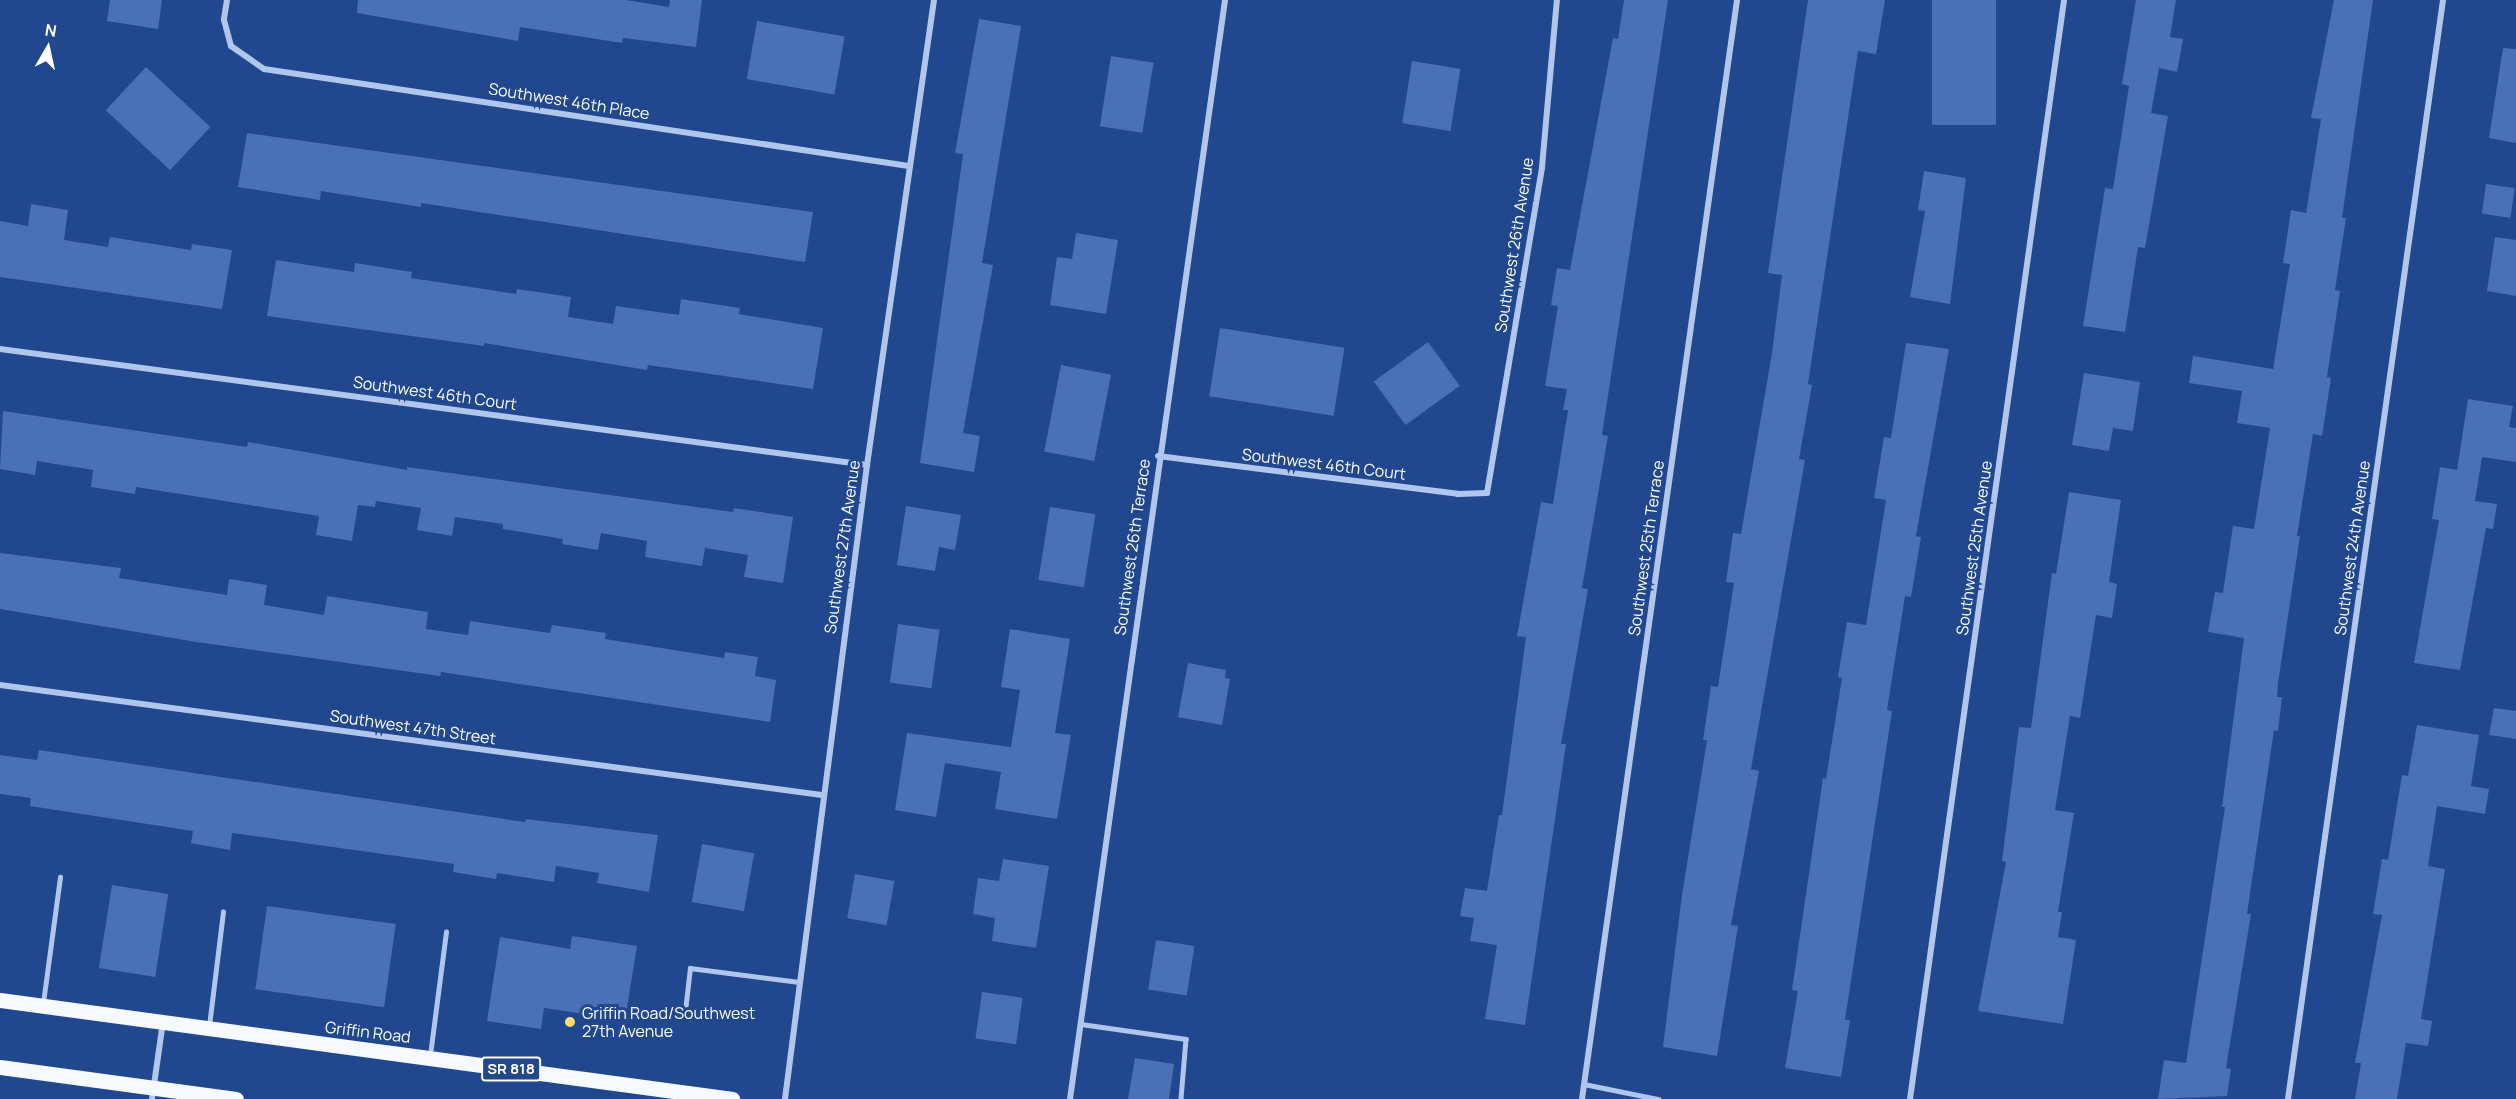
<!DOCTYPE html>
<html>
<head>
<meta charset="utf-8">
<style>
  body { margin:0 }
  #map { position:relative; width:2516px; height:1099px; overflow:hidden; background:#21478f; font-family:Manrope,sans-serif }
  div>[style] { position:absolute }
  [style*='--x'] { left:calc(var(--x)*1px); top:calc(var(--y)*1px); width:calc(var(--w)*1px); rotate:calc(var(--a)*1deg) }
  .building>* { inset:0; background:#4a70b6; transform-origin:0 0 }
  .lane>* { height:4.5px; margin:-2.25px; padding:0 2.25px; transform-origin:2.25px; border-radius:2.25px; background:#b0c6ec }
  .street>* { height:6px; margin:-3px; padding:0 3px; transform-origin:3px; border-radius:3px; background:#b0c6ec }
  .primary>* { height:15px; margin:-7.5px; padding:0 7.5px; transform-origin:7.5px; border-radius:7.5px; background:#f6f9ff }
  .dots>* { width:16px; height:16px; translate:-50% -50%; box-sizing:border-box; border:3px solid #21478f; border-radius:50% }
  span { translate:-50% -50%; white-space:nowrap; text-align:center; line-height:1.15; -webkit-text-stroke:6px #21478f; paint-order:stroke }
  .shield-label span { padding:2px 4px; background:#21478f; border:2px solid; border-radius:4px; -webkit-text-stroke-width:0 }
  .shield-label { font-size:15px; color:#fff; font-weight:700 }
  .street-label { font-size:16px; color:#fff }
  .poi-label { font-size:16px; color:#fff }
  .left { translate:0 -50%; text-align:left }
  .north { position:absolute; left:18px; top:18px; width:60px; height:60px; -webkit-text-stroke:4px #21478f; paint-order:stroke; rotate:9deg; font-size:16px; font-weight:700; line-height:24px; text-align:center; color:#fff }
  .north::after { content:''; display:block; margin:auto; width:21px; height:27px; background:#fff; clip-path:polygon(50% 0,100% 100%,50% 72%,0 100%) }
</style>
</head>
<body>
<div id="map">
  <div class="building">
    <div style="clip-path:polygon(110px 0,162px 0,158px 29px,107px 21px)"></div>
    <div style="clip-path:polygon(358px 0,626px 0,669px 7px,670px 0,702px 0,696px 47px,623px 38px,622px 43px,520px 27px,518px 41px,357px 13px)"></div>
    <div style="clip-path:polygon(1624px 0,1668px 0,1602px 435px,1608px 436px,1582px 588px,1588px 589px,1561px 744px,1566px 744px,1525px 1025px,1485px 1019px,1497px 945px,1470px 941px,1474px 918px,1460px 916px,1465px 888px,1487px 891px,1499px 815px,1502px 815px,1526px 637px,1517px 636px,1541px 502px,1553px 504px,1568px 410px,1563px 410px,1567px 389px,1545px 386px,1558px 306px,1551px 305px,1557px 268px,1570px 270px,1613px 38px,1618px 39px)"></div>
    <div style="clip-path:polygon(1808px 0,1885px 0,1876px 54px,1858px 51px,1808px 384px,1812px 385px,1799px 459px,1805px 460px,1751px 769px,1759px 771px,1731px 925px,1738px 926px,1717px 1056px,1663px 1047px,1682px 895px,1707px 740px,1703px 740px,1711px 686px,1718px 687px,1734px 583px,1726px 582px,1733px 533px,1741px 534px,1772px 353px,1782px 275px,1768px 273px)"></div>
    <div style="left:1932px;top:0;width:64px;height:125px"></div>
    <div style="clip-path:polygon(2136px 0,2176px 0,2170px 37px,2183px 39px,2177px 72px,2159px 68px,2151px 113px,2168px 116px,2145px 248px,2138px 247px,2125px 332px,2083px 326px,2105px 188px,2113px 189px,2129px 86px,2122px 84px)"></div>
    <div style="clip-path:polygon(2334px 0,2373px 0,2342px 218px,2346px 218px,2335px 290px,2340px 291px,2327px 377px,2331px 378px,2322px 436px,2313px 434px,2297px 536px,2300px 536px,2278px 683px,2277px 697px,2282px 697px,2278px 731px,2274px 730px,2247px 914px,2251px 914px,2226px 1068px,2231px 1069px,2227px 1096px,2158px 1099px,2164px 1060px,2186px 1063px,2225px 807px,2222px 807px,2244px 638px,2208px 632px,2215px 592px,2223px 593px,2233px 526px,2254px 529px,2270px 428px,2237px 423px,2242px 391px,2189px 383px,2193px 356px,2273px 369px,2290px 264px,2283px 263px,2291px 210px,2306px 213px,2321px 119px,2311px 118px)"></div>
    <div style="clip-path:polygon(979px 19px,1021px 26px,982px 263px,993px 265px,963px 433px,980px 436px,974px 472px,920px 463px,963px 154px,955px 153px)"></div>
    <div style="left:757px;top:21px;width:89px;height:59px;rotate:10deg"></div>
    <div style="clip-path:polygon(2503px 48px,2516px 49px,2516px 143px,2489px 138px)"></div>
    <div style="left:1111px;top:56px;width:43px;height:71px;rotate:9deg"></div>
    <div style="left:1412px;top:61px;width:49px;height:63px;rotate:9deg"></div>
    <div style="left:146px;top:67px;width:88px;height:59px;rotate:43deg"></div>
    <div style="clip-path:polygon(247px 133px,813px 212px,805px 262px,421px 203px,421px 207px,321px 191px,320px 200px,238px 187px)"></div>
    <div style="clip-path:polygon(1924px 171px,1966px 178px,1950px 304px,1910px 297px,1925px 211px,1918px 210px)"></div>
    <div style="left:2486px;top:184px;width:29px;height:30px;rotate:8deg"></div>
    <div style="clip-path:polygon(31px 204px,68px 210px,64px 240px,108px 247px,110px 237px,191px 250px,192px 244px,232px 250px,222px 309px,0 277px,0 221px,28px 226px)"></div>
    <div style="clip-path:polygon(1076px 233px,1118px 240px,1106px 314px,1050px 305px,1057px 257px,1072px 259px)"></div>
    <div style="clip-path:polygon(2495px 237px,2516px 240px,2516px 296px,2487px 291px)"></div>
    <div style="clip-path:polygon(276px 260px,354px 272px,355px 263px,412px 272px,411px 278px,516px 294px,517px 289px,571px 297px,568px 317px,613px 324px,616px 306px,679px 315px,681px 299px,740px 308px,739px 314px,823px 328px,813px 389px,648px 365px,647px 370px,484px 343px,484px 346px,267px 316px)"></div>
    <div style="left:1220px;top:328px;width:126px;height:69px;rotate:9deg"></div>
    <div style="left:1428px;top:342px;width:54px;height:67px;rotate:54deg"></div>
    <div style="clip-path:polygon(1906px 343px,1949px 349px,1916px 536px,1921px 537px,1911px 597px,1905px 596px,1887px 710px,1892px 711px,1845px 1020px,1850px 1020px,1841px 1077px,1785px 1068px,1798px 991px,1792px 990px,1823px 778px,1826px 779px,1842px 678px,1838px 677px,1847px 622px,1866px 625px,1886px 500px,1874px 498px,1884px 437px,1891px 438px)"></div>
    <div style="left:1061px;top:365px;width:51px;height:88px;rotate:11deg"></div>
    <div style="clip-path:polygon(2084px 373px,2140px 382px,2133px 431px,2113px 428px,2109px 451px,2072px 445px)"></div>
    <div style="clip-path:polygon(2468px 399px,2513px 406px,2509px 427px,2516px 428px,2516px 462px,2482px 457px,2475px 501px,2497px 504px,2493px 529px,2486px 528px,2460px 670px,2414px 663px,2439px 520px,2432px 519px,2440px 467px,2457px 470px)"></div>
    <div style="clip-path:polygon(3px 411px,247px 447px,248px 442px,407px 470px,407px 467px,733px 512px,734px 508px,793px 517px,783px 583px,744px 577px,748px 555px,705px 548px,702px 566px,645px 557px,647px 541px,601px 533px,598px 550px,562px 544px,563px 539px,503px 529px,503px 524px,455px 517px,452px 536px,417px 530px,421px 508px,376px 501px,375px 507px,358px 505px,352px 541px,316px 535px,319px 516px,136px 487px,135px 494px,91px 487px,93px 470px,37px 461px,35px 475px,0 469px)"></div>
    <div style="clip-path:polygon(2069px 492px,2121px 500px,2109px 582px,2117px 584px,2112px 618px,2096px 615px,2080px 718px,2070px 716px,2055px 810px,2074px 813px,2058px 912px,2062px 912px,2058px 937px,2076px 940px,2063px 1024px,1978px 1011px,2006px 862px,2002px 861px,2019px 727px,2031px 728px,2052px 573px,2056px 574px)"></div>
    <div style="clip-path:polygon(906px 506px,961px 515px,955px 550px,939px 547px,935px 571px,897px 565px)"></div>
    <div style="left:1050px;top:507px;width:46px;height:74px;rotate:9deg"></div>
    <div style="clip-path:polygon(0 553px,121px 568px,119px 578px,227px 595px,229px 579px,267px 585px,264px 605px,324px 615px,327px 596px,428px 612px,426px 629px,468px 635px,470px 621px,550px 633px,552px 625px,606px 633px,605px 639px,724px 658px,725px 652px,758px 657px,755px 676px,776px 680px,770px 722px,441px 672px,440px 676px,196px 642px,0 609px)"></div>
    <div style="left:898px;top:624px;width:42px;height:59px;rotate:8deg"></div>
    <div style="clip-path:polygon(1010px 629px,1070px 639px,1055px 733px,1071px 735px,1057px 819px,995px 809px,1001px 772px,945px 763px,936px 817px,895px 810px,907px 733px,1011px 747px,1020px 690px,1001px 687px)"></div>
    <div style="clip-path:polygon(1188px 663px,1226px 670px,1225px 678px,1230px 679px,1222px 725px,1178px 717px)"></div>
    <div style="clip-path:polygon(2494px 708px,2516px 711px,2516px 739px,2489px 735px)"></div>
    <div style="clip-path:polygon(2417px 725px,2479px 735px,2471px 786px,2489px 789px,2485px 814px,2437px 806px,2428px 866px,2445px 869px,2421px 1019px,2432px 1021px,2428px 1046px,2406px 1043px,2397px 1099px,2355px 1099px,2361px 1063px,2355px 1063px,2382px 915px,2373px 914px,2382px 859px,2388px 860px,2402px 775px,2408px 776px)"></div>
    <div style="clip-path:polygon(39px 750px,525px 822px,526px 819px,658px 835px,649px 892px,597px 883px,599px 873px,556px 866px,554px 882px,497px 873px,496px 879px,453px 872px,454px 864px,232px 833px,230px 850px,191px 843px,193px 831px,30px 806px,31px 798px,0 794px,0 755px,37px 760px)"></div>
    <div style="left:702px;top:844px;width:53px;height:59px;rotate:10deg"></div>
    <div style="clip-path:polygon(1003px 859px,1049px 866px,1036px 948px,992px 941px,995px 918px,973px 914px,978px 878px,999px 881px)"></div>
    <div style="left:855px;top:874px;width:40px;height:45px;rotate:10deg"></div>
    <div style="left:112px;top:885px;width:57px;height:84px;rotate:9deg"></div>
    <div style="left:267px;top:906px;width:130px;height:84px;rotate:8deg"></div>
    <div style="clip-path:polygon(572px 936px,637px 946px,625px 1020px,544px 1008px,541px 1029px,487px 1021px,500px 937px,570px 949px)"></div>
    <div style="left:1156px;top:940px;width:39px;height:50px;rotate:9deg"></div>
    <div style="left:982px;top:992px;width:41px;height:47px;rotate:8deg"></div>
    <div style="clip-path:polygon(1135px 1058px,1174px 1064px,1169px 1099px,1128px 1099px)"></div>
  </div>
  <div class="lane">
    <div style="--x:43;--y:1003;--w:127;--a:-82.3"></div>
    <div style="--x:685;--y:1011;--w:43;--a:-83.4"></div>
    <div style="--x:690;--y:968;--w:110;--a:7.3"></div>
    <div style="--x:1081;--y:1024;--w:106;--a:8.1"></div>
    <div style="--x:1186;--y:1039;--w:60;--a:94.8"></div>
    <div style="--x:209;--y:1026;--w:115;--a:-83"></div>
    <div style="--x:430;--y:1055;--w:124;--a:-82.6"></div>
    <div style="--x:1584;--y:1084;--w:76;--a:11.5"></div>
  </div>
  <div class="street">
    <div style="--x:227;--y:0;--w:20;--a:99"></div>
    <div style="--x:224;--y:20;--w:27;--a:75"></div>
    <div style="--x:231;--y:46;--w:40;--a:34.9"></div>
    <div style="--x:264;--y:69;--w:652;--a:8.55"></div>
    <div style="--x:0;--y:349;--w:875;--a:7.62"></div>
    <div style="--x:1158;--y:456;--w:302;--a:7.2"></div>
    <div style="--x:1458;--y:494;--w:29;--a:-2"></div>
    <div style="--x:1487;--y:493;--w:331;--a:-80.4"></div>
    <div style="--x:1542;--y:167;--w:168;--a:-84.9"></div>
    <div style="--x:0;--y:685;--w:829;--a:7.62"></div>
    <div style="--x:152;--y:1099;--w:78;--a:-81.9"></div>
    <div style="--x:785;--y:1099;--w:639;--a:-82.63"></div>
    <div style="--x:867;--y:465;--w:470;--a:-81.8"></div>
    <div style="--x:1070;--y:1099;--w:1110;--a:-81.97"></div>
    <div style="--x:1582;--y:1099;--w:1110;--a:-81.97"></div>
    <div style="--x:1910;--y:1099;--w:1110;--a:-82.02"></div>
    <div style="--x:2288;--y:1099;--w:1110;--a:-81.97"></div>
  </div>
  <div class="primary">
    <div style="--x:0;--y:1000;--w:739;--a:7.7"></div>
    <div style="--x:0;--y:1067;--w:238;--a:7.7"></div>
  </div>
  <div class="dots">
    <div style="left:570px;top:1022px;background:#f9dd72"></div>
  </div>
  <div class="shield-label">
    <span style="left:511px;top:1069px">SR 818</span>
  </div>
  <div class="street-label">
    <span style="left:569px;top:101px;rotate:9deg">Southwest 46th Place</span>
    <span style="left:1514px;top:245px;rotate:-81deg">Southwest 26th Avenue</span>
    <span style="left:435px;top:393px;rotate:8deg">Southwest 46th Court</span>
    <span style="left:1324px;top:464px;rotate:7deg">Southwest 46th Court</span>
    <span style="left:842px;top:547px;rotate:-82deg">Southwest 27th Avenue</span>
    <span style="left:1132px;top:547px;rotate:-82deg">Southwest 26th Terrace</span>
    <span style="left:1646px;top:548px;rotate:-82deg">Southwest 25th Terrace</span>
    <span style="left:1974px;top:548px;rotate:-82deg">Southwest 25th Avenue</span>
    <span style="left:2352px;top:548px;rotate:-82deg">Southwest 24th Avenue</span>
    <span style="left:413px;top:727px;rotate:8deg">Southwest 47th Street</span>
    <span style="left:368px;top:1032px;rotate:7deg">Griffin Road</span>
  </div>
  <div class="poi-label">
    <span class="left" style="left:582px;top:1022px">Griffin Road/Southwest<br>27th Avenue</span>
  </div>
  <div class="north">N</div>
</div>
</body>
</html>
